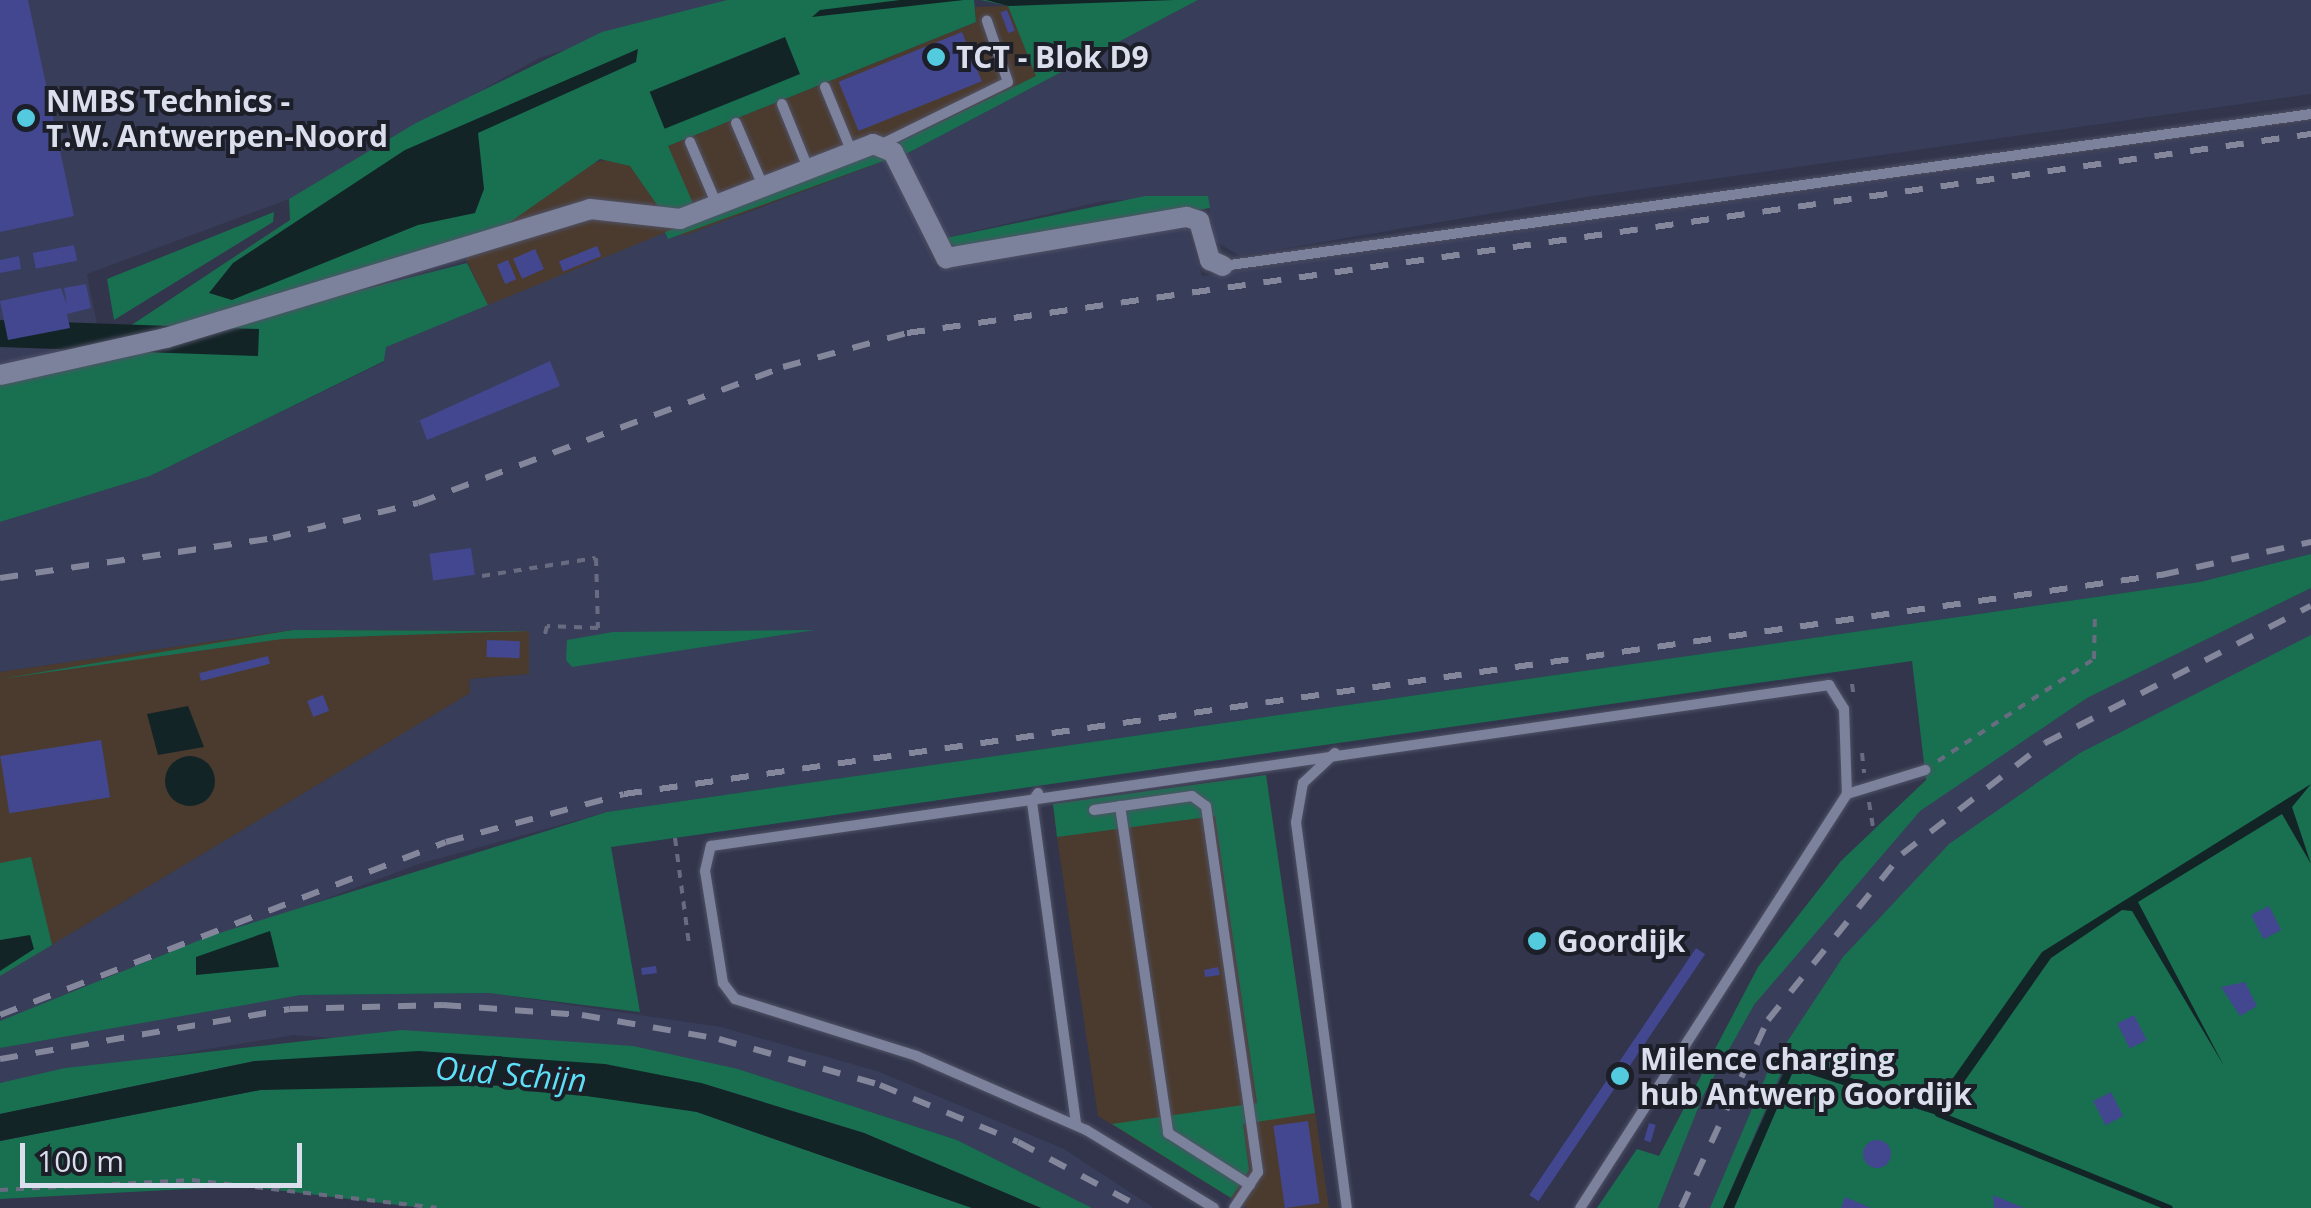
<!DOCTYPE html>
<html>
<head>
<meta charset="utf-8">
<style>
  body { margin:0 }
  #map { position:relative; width:2311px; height:1208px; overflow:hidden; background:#32354c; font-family:"Open Sans",sans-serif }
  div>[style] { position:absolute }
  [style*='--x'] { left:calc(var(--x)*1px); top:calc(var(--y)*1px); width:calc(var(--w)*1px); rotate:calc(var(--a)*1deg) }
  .built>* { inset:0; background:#383d5a }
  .industrial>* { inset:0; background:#4b3b2f }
  .green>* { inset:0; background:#187051 }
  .water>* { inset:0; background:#132427; transform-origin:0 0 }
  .round { border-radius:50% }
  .stream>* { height:6px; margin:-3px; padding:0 3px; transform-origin:3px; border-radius:3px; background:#132427 }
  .building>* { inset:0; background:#424790; transform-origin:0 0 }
  .path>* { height:4px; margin-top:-2px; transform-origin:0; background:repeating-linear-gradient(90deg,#696c80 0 8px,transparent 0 16px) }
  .roads { filter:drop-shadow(0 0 2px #505266) drop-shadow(0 0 2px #505266) }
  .lane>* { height:10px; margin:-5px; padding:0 5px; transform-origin:5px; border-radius:5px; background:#7d829c }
  .street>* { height:20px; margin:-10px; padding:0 10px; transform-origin:10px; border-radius:10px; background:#7d829c }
  .rail>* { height:6px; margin-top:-3px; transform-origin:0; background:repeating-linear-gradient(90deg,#84879b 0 18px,transparent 0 36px) }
  .dots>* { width:28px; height:28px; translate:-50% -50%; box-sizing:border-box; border:5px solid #1c1e28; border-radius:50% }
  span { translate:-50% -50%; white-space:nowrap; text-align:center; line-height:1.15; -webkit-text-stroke:8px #1c1e28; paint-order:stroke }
  .poi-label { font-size:30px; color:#dbdeed; font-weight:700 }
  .left { translate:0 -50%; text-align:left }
  .water-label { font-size:32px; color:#5ce0f8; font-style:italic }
  .scale { position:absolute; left:20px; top:1143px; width:282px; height:45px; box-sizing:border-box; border:5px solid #dbdeed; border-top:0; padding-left:12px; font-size:30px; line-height:35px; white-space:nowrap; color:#dbdeed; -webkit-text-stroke:8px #1c1e28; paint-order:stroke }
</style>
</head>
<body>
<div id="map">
  <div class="built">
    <div style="clip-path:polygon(0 0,727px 0,539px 58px,289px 199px,87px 274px,101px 344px,0 367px)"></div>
    <div style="clip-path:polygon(1198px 0,2311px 0,2311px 94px,1593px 196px,1240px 256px,1215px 241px,1207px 196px,1103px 201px,941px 239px,904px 155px)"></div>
    <div style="clip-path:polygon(2311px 122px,2311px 554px,2200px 582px,607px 812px,419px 864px,0 1021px,0 976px,470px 693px,469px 679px,528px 674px,529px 631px,293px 630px,0 672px,0 522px,150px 476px,384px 362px,385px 347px,665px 232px,741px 215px,889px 159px,937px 269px,1186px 226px,1202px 276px)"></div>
    <div style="clip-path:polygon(2311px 588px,2311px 645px,1741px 1158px,1723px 1208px,1658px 1208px,1703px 1096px,1754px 1005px,1920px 810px,2087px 698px)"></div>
    <div style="clip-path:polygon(489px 993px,721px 1027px,877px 1071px,1064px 1149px,1154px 1208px,1092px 1208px,957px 1140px,738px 1069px,294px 1035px,0 1083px,0 1048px,110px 1024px,301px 995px)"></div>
  </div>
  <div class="industrial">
    <div style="clip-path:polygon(1008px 6px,1037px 76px,896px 143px,889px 159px,686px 235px,664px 233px,488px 305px,460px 247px,579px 166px,668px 146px,976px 22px,975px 7px)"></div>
    <div style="clip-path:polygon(293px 630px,529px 631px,529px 674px,469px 679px,470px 693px,0 976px,0 672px)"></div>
    <div style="clip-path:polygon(1266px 775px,1329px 1208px,1247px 1208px,1098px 1116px,1057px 837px,1053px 804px)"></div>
  </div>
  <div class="green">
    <div style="clip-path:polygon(727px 0,974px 0,976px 22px,668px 146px,695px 208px,660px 209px,630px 166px,600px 159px,496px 232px,133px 338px,130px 326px,290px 220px,289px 199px,416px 123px,602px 32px)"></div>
    <div style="clip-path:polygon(981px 0,1198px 0,904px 155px,895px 144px,1036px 76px,1008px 6px)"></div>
    <div style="clip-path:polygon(872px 154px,889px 159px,668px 239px,665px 232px)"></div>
    <div style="clip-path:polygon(1145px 196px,1208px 196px,1210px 208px,963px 250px,941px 239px)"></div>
    <div style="clip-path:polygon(274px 212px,273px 222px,114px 320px,107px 279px)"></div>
    <div style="clip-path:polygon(467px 263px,488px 305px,386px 347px,384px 361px,150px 476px,0 522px,0 382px)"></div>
    <div style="clip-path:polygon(2311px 554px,2311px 588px,2087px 698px,1920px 811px,1754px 1005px,1703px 1096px,1658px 1208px,1597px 1208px,1637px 1149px,1659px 1156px,1758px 967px,1841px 861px,1926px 780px,1912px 661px,611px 847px,640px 1012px,489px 993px,301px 995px,0 1048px,0 1021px,210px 936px,607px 812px,2200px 582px)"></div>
    <div style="clip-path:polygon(293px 630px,529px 631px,282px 639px,0 679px)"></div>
    <div style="clip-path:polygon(815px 630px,572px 667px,566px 660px,567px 640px,613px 632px)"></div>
    <div style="clip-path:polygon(2311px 635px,2311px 1208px,1734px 1208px,1794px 1069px,1936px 1115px,1785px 1064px,1723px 1208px,1710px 1208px,1768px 1071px,1843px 957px,1949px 844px,2080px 753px)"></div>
    <div style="clip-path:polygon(1266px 775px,1315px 1113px,1243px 1124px,1249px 1170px,1231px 1198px,1112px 1124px,1257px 1103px,1215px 816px,1057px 837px,1053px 804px)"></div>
    <div style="clip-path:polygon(31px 857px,52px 945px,0 976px,0 863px)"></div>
    <div style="clip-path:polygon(402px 1030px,633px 1046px,738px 1069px,957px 1140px,1092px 1208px,1041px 1208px,864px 1133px,701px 1083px,255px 1061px,0 1114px,0 1083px,65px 1068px)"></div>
    <div style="clip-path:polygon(417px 1081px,595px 1092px,697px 1112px,972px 1208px,423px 1208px,243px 1186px,0 1199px,0 1141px,260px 1090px)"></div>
  </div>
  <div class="water">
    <div style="clip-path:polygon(900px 0,964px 0,812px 17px,820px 10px)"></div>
    <div style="clip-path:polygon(986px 0,1174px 0,1008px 6px)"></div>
    <div style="left:785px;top:37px;width:40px;height:146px;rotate:68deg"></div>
    <div style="clip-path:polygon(638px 49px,636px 62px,478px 133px,484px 189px,475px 213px,418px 225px,232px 300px,209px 293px,233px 263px,405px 150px)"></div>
    <div style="left:259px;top:329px;width:27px;height:266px;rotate:92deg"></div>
    <div style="clip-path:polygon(188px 706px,204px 747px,158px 755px,147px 714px)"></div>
    <div class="round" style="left:165px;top:756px;width:50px;height:50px"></div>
    <div style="clip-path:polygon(2311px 784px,2292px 807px,2311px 864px,2282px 814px,2138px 902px,2224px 1066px,2132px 911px,2122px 910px,2051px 958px,1940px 1116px,1794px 1069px,1734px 1208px,1723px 1208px,1790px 1058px,1934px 1105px,2042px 952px)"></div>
    <div style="clip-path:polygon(270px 931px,279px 967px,196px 975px,196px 957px)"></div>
    <div style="clip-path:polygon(30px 935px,34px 949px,0 971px,0 940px)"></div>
    <div style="clip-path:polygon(419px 1051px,605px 1064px,701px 1083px,864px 1133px,1041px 1208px,972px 1208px,697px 1112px,510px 1085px,260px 1090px,0 1141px,0 1114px,255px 1061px)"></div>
  </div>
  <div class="stream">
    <div style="--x:1938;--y:1114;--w:250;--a:22.1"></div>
  </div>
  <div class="building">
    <div style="clip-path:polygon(0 0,28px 0,74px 216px,0 232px)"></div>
    <div style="left:1007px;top:10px;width:22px;height:7px;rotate:69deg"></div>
    <div style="left:962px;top:32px;width:53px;height:133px;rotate:68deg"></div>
    <div style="left:74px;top:245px;width:16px;height:42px;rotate:79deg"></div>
    <div style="left:597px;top:246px;width:11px;height:41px;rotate:68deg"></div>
    <div style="left:535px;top:249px;width:22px;height:24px;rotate:66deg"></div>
    <div style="clip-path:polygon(19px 256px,21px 269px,0 273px,0 260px)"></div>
    <div style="left:508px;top:260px;width:21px;height:12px;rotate:67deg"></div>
    <div style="clip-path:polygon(86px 284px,91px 308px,67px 314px,70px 328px,8px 340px,0 301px,61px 288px,67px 305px,64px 288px)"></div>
    <div style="clip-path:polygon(550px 361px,560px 386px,427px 440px,420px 421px,412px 424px)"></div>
    <div style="left:471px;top:548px;width:27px;height:42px;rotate:82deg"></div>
    <div style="left:487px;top:640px;width:33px;height:17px;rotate:2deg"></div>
    <div style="left:268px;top:656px;width:8px;height:71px;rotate:76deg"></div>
    <div style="left:323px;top:695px;width:17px;height:17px;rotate:69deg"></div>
    <div style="left:101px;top:740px;width:58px;height:102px;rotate:81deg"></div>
    <div style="left:2269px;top:906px;width:27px;height:20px;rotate:63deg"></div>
    <div style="left:1696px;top:948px;width:11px;height:298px;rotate:34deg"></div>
    <div style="left:656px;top:966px;width:7px;height:15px;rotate:82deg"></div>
    <div style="clip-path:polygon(1218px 967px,1220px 975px,1205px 977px,1204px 970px)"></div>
    <div style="clip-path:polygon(2245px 982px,2257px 1006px,2240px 1016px,2221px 987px)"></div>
    <div style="left:2134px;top:1015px;width:28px;height:19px;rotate:63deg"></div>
    <div style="left:1674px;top:1089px;width:7px;height:19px;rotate:34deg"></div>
    <div style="left:2111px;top:1092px;width:27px;height:20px;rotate:63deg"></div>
    <div style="left:1308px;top:1121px;width:83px;height:35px;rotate:82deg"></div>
    <div style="left:1649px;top:1123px;width:7px;height:18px;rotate:16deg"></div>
    <div class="round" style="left:1863px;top:1140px;width:28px;height:28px"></div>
    <div style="clip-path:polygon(1993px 1195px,2024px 1208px,1994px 1208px)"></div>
    <div style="clip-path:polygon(1845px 1197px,1871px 1208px,1841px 1208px)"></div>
  </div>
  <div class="path">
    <div style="--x:482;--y:576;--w:115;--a:-9"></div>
    <div style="--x:596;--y:558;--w:70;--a:88.4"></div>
    <div style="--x:598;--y:628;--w:51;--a:-177.8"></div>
    <div style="--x:547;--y:626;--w:12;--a:104"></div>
    <div style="--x:1852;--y:684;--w:15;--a:82"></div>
    <div style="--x:1862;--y:753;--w:20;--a:84"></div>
    <div style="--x:1938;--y:761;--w:186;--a:-33.2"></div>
    <div style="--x:2094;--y:659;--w:48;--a:-88.8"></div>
    <div style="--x:1869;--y:802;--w:26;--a:81"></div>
    <div style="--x:675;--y:838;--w:108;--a:82.5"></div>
    <div style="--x:0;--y:1190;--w:192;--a:-3"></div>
    <div style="--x:192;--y:1180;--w:246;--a:6.5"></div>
  </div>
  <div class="roads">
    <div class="lane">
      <div style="--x:825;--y:87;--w:68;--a:67.6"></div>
      <div style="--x:782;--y:104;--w:69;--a:67.9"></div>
      <div style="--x:736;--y:123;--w:69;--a:66.8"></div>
      <div style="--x:690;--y:142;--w:69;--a:66.8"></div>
      <div style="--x:882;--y:144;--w:140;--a:-26.2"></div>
      <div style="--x:1008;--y:82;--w:65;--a:-109"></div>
      <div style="--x:1223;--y:266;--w:1099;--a:-7.95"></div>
      <div style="--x:1335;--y:753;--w:44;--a:136.8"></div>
      <div style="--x:1303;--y:783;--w:40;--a:100"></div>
      <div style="--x:1296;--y:822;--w:389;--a:82.5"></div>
      <div style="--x:1038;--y:793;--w:11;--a:124"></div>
      <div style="--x:1032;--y:802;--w:325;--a:82.2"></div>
      <div style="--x:1847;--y:794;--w:82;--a:-17.1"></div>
      <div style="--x:1120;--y:806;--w:331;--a:81.6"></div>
      <div style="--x:1168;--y:1133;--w:97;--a:32.4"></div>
      <div style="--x:1094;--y:810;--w:99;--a:-8.1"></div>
      <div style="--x:1192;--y:796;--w:17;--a:36"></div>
      <div style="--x:1206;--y:806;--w:370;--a:81.9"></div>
      <div style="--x:1258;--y:1172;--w:43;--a:123.7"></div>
      <div style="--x:1214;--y:1208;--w:150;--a:-148.6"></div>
      <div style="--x:1086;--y:1130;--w:184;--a:-156.4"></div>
      <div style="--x:917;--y:1056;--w:191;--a:-162.6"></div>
      <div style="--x:735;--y:999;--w:20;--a:-127"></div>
      <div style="--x:723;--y:983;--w:113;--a:-99.1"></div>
      <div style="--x:705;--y:871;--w:26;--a:-77"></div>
      <div style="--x:711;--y:846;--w:1130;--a:-8.19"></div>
      <div style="--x:1829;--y:685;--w:28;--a:58"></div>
      <div style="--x:1844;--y:709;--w:85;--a:88"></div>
      <div style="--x:1847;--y:794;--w:493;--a:122.8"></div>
    </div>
    <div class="street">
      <div style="--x:0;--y:375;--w:170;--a:-12.6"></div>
      <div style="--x:166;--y:338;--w:443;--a:-16.9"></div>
      <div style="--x:590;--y:209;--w:91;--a:6.3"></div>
      <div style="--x:680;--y:219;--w:207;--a:-21.2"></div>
      <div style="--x:873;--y:144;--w:22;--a:22"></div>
      <div style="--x:893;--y:152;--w:119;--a:63.4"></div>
      <div style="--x:946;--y:258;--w:244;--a:-9.7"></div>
      <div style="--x:1187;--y:217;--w:13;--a:18"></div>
      <div style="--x:1199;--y:221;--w:41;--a:74.2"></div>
      <div style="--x:1210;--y:260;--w:14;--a:25"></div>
    </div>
  </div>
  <div class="rail">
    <div style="--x:0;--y:578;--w:276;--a:-8.3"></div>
    <div style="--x:273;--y:538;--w:149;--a:-13.6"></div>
    <div style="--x:418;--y:503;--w:390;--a:-20.4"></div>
    <div style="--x:783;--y:367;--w:129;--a:-15.3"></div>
    <div style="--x:907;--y:333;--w:1418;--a:-8.07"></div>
    <div style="--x:0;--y:1015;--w:478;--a:-21.2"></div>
    <div style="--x:446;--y:842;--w:184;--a:-15.1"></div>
    <div style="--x:624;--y:794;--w:1553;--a:-8.11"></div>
    <div style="--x:2161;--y:575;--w:154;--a:-12.4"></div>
    <div style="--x:0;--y:1059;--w:294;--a:-9.8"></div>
    <div style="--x:290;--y:1009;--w:153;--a:-1.5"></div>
    <div style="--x:443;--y:1005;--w:139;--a:4.1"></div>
    <div style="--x:582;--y:1015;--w:139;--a:9.9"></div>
    <div style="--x:719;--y:1039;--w:167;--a:15.9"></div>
    <div style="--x:880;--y:1085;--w:149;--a:22.4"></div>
    <div style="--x:1018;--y:1142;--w:140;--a:28"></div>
    <div style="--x:1681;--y:1208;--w:207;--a:-65.2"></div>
    <div style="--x:1768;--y:1020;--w:213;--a:-51.1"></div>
    <div style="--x:1902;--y:854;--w:181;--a:-37.8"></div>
    <div style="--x:2045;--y:743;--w:299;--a:-27.3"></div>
  </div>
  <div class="dots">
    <div style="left:936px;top:57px;background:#54cade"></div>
    <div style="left:26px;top:118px;background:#54cade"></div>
    <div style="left:1537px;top:941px;background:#54cade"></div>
    <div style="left:1620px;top:1076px;background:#54cade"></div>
  </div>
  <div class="poi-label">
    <span class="left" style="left:956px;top:57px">TCT - Blok D9</span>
    <span class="left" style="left:46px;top:118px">NMBS Technics -<br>T.W. Antwerpen-Noord</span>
    <span class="left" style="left:1557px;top:941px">Goordijk</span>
    <span class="left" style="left:1640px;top:1076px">Milence charging<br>hub Antwerp Goordijk</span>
  </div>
  <div class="water-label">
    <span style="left:511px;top:1074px;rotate:5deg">Oud Schijn</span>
  </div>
  <div class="scale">100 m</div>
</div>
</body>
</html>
